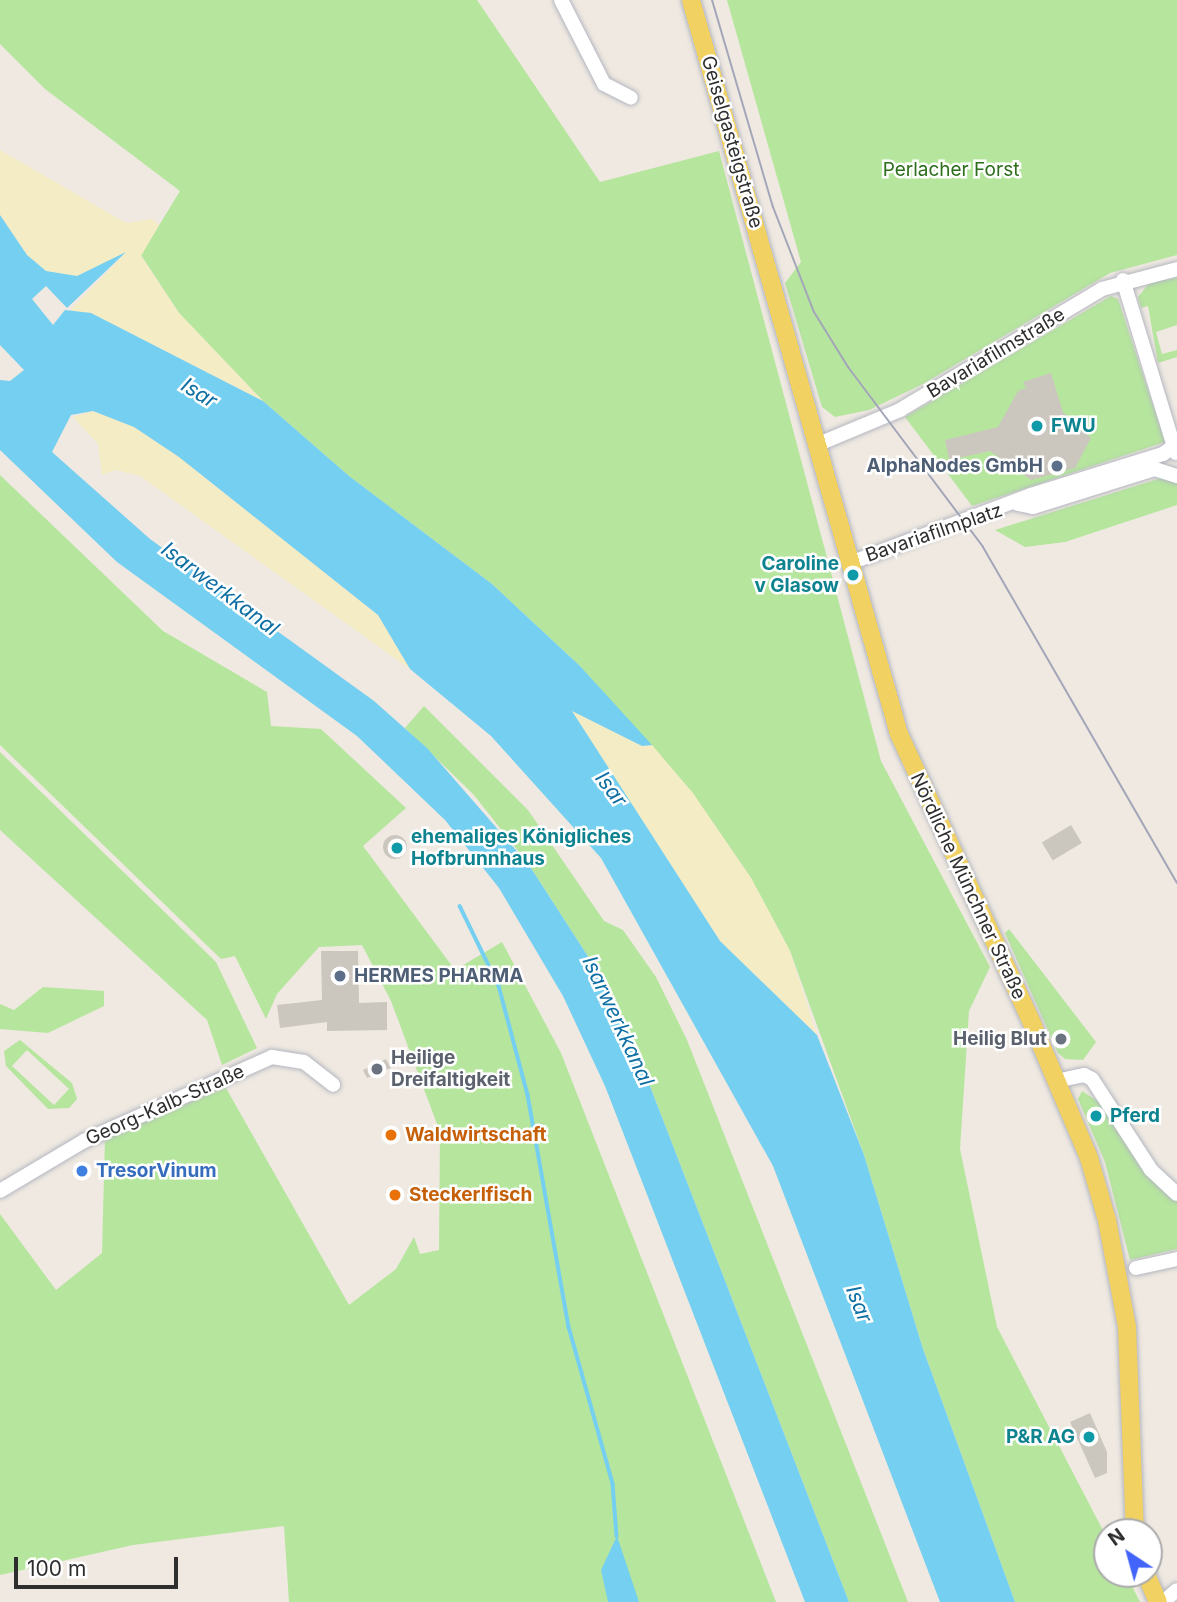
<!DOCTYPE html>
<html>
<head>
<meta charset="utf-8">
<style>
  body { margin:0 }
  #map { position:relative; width:1177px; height:1602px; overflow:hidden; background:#efe9e1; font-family:Inter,sans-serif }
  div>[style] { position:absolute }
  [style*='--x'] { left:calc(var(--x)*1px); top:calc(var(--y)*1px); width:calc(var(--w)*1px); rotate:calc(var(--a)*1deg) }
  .green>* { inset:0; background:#b6e59e }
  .sand>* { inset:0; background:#f3ecc5 }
  .water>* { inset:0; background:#75cff0 }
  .stream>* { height:3.5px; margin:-1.75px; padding:0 1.75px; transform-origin:1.75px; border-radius:1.75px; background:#75cff0 }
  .building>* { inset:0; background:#cbc7bf; transform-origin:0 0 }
  .round { border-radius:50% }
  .roads { filter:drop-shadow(0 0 2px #b4b7c1) drop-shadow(0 0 2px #b4b7c1) }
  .minor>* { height:14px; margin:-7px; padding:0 7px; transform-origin:7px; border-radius:7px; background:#fff }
  .major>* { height:18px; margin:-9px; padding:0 9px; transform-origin:9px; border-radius:9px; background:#f2d163 }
  .tram>* { height:2px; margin:-1px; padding:0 1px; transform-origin:1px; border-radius:1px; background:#a3a6b8 }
  .dots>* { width:19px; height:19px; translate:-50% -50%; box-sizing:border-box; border:4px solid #fff; border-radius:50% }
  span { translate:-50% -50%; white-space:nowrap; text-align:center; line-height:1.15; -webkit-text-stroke:5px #fff; paint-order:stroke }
  .street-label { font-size:19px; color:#2e2e2e }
  .park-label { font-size:19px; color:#2c6e1b }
  .culture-label { font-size:19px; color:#0d838f; font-weight:700 }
  .left { translate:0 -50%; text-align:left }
  .right { translate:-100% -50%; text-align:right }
  .service-label { font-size:19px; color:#4e5e75; font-weight:700 }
  .worship-label { font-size:19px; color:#5b616d; font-weight:700 }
  .food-label { font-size:19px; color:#c56008; font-weight:700 }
  .shop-label { font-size:19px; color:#366cbe; font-weight:700 }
  .water-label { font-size:21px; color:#0d6fa3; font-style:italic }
  .north { position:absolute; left:1093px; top:1518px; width:70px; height:70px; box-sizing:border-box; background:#fff; border:2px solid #ababab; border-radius:50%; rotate:324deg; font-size:19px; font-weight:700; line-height:28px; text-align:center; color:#2e2e2e }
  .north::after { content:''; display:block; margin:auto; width:24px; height:32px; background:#4264fb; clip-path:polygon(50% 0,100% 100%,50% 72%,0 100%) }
  .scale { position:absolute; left:14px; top:1557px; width:164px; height:32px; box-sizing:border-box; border:4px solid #2e2e2e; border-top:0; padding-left:9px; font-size:21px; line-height:24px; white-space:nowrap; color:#2e2e2e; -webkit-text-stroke:5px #fff; paint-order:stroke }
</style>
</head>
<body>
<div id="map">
  <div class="green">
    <div style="clip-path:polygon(0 0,477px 0,600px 182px,719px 151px,881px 761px,990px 967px,969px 1011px,960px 1149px,997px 1327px,1107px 1538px,1107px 1574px,1126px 1574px,1140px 1602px,1015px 1602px,923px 1349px,864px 1155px,790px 951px,751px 878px,692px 792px,580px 666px,492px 584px,349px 476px,263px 401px,179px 313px,141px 255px,180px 191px,45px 89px,0 44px)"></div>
    <div style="clip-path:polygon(727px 0,1177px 0,1177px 255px,1110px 273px,923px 384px,869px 410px,835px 417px,822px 407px,785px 283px,801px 262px)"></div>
    <div style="clip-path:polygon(1177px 278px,1177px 325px,1156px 332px,1162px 354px,1177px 350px,1177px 357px,1158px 363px,1148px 306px,1141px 308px,1138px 297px,1150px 282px)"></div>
    <div style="clip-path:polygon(1111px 296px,1118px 299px,1165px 442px,972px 506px,905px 417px)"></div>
    <div style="clip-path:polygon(0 475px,163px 631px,267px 692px,271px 726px,321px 729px,406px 808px,363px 846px,455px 970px,502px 942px,561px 1053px,776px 1602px,289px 1602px,284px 1526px,133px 1545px,0 1575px,0 1214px,56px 1290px,102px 1253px,105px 1136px,226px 1088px,349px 1305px,396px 1269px,414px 1237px,420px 1254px,439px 1250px,440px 1132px,391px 1001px,362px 945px,319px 947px,277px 994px,266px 1019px,235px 956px,221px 959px,0 745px)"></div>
    <div style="clip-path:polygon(1161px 478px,1177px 483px,1177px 505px,1065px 542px,1025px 547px,995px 530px)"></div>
    <div style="clip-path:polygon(424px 706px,528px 810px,604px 921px,623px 930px,656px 977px,687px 1040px,908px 1602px,849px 1602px,643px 1068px,600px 975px,529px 865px,474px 795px,405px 728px)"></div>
    <div style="clip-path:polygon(0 752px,216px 962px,257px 1048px,222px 1065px,207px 1020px,0 830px)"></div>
    <div style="clip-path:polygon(1009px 929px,1096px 1042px,1083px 1060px,1065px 1059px,1058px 1053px,1005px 933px)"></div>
    <div style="clip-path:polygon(43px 987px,104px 991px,104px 1006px,48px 1033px,0 1029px,0 1004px,14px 1010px)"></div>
    <div style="clip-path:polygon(evenodd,20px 1040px,72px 1083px,77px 1099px,69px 1108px,48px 1109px,6px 1066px,4px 1051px,20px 1040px,27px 1050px,69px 1089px,54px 1105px,12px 1066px,27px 1050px)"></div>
    <div style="clip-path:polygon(1082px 1091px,1099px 1102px,1150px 1175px,1177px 1201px,1177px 1249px,1130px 1260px,1105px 1162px,1078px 1099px)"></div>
  </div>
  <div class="sand">
    <div style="clip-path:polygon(0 150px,126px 223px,152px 219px,159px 225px,141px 256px,179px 313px,263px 401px,91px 313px,70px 311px,124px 254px,77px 276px,46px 271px,27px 255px,0 215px)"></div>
    <div style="clip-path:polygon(93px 411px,134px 427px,179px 457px,378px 615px,410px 669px,140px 476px,116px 470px,102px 475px,98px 444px,73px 417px)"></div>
    <div style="clip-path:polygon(571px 710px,642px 746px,652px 745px,692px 792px,751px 878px,790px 951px,817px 1035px,720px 941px)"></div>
  </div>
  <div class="water">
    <div style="clip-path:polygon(0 215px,27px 255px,46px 271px,77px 276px,126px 252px,67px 308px,46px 286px,32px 299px,53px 325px,65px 310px,91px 313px,263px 401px,349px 476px,492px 584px,580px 666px,652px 745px,642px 746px,572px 711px,720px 941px,817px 1035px,864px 1155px,923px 1349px,1015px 1602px,940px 1602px,773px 1166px,601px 858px,491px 736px,410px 669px,378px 615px,179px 457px,134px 427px,93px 411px,71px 415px,52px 452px,150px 539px,374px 701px,427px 748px,529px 865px,600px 975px,643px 1068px,849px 1602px,805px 1602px,605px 1086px,563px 996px,499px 888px,445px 820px,357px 736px,117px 562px,0 450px,0 380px,10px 381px,24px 370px,0 345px)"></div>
    <div style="clip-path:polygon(617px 1536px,639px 1602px,608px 1602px,601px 1570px)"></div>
  </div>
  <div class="stream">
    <div style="--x:460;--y:906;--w:89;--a:64"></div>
    <div style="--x:499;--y:986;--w:113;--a:75.1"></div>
    <div style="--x:528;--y:1095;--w:236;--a:80"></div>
    <div style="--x:569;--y:1327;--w:163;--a:74.3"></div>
    <div style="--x:613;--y:1484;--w:52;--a:85.6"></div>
  </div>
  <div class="building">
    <div style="clip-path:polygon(1051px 373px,1063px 412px,1091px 438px,1075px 468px,1031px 480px,990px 451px,949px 460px,945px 440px,998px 427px,1018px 391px,1026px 388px,1023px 382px)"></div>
    <div style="left:1071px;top:825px;width:21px;height:34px;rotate:59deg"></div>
    <div class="round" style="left:383px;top:835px;width:24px;height:24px"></div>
    <div style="clip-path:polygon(321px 951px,358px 951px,359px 1003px,387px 1002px,387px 1030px,327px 1031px,327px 1022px,280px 1028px,277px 1005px,322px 1000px)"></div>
    <div style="clip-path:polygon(386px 1059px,391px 1068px,367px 1078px,363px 1070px)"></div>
    <div style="clip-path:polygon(1090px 1413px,1107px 1452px,1107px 1473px,1095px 1478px,1070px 1422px)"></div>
  </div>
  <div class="roads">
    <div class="minor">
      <div style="--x:561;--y:0;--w:94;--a:62.9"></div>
      <div style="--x:604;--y:84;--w:30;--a:27"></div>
      <div style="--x:1123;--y:280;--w:181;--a:73"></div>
      <div style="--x:816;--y:445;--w:91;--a:-22.6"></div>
      <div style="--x:900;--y:410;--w:235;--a:-30.9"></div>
      <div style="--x:1102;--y:289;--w:78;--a:-14.9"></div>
      <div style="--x:1018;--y:504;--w:15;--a:11"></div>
      <div style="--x:1033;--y:507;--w:128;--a:-17.3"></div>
      <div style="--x:1155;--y:469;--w:23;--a:18"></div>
      <div style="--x:850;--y:563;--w:193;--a:-20.6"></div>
      <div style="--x:1031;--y:495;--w:138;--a:-17.3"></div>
      <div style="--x:1163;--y:454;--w:14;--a:-36"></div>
      <div style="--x:1056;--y:1081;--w:29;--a:-12"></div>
      <div style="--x:1084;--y:1075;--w:9;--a:27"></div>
      <div style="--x:1092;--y:1079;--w:108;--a:57"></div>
      <div style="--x:1151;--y:1170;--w:35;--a:43"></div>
      <div style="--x:0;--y:1191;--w:98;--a:-30.8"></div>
      <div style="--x:84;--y:1141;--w:206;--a:-24.1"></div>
      <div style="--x:272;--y:1057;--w:32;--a:9"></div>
      <div style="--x:304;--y:1062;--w:37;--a:38"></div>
      <div style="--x:1136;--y:1268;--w:42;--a:-12.4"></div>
      <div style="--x:1163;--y:1602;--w:18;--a:-41"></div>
    </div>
    <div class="major">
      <div style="--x:691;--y:0;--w:763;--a:74.18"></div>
      <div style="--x:899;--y:734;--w:321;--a:65.3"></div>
      <div style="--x:1033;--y:1026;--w:143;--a:67"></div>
      <div style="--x:1089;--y:1158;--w:65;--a:73.8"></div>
      <div style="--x:1107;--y:1220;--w:109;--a:79.4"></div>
      <div style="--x:1127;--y:1327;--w:205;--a:87.8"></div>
      <div style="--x:1146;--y:1574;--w:30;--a:67"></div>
    </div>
  </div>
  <div class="tram">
    <div style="--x:712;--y:0;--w:216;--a:73.6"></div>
    <div style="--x:773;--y:207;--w:113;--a:68.7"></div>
    <div style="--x:814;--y:312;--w:65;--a:58.3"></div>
    <div style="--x:848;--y:367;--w:225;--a:53.1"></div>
    <div style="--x:983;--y:547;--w:388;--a:60"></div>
  </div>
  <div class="dots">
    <div style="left:1037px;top:426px;background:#0f9aa8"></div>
    <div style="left:1057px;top:466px;background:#5c6f8a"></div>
    <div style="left:853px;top:575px;background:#0f9aa8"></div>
    <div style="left:397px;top:848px;background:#0f9aa8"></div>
    <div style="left:340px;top:976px;background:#5c6f8a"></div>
    <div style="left:1061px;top:1039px;background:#6b7280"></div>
    <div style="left:377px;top:1069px;background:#6b7280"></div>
    <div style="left:1096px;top:1116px;background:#0f9aa8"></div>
    <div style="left:391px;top:1135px;background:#e8710a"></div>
    <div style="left:82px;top:1171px;background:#3f7fe0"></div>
    <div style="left:395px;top:1195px;background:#e8710a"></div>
    <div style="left:1089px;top:1437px;background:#0f9aa8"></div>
  </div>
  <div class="street-label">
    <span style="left:732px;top:142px;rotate:74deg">Geiselgasteigstraße</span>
    <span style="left:996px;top:353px;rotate:-31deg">Bavariafilmstraße</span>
    <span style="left:934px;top:533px;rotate:-19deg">Bavariafilmplatz</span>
    <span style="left:968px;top:886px;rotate:65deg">Nördliche Münchner Straße</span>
    <span style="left:165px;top:1105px;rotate:-24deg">Georg-Kalb-Straße</span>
  </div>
  <div class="park-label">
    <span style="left:951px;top:170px">Perlacher Forst</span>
  </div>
  <div class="culture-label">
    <span class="left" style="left:1051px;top:426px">FWU</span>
    <span class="right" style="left:839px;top:575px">Caroline<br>v Glasow</span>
    <span class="left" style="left:411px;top:848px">ehemaliges Königliches<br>Hofbrunnhaus</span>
    <span class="left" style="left:1110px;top:1116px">Pferd</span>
    <span class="right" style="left:1075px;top:1437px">P&amp;R AG</span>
  </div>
  <div class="service-label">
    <span class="right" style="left:1043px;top:466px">AlphaNodes GmbH</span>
    <span class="left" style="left:354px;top:976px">HERMES PHARMA</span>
  </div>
  <div class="worship-label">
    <span class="right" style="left:1047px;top:1039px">Heilig Blut</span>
    <span class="left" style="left:391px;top:1069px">Heilige<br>Dreifaltigkeit</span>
  </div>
  <div class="food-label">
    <span class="left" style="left:405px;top:1135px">Waldwirtschaft</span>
    <span class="left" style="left:409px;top:1195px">Steckerlfisch</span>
  </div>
  <div class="shop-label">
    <span class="left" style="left:96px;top:1171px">TresorVinum</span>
  </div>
  <div class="water-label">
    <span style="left:199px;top:393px;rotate:32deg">Isar</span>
    <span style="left:220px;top:589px;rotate:37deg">Isarwerkkanal</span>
    <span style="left:611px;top:789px;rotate:53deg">Isar</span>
    <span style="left:618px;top:1021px;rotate:65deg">Isarwerkkanal</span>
    <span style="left:859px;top:1304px;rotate:69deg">Isar</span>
  </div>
  <div class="north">N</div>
  <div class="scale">100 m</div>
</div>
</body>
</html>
